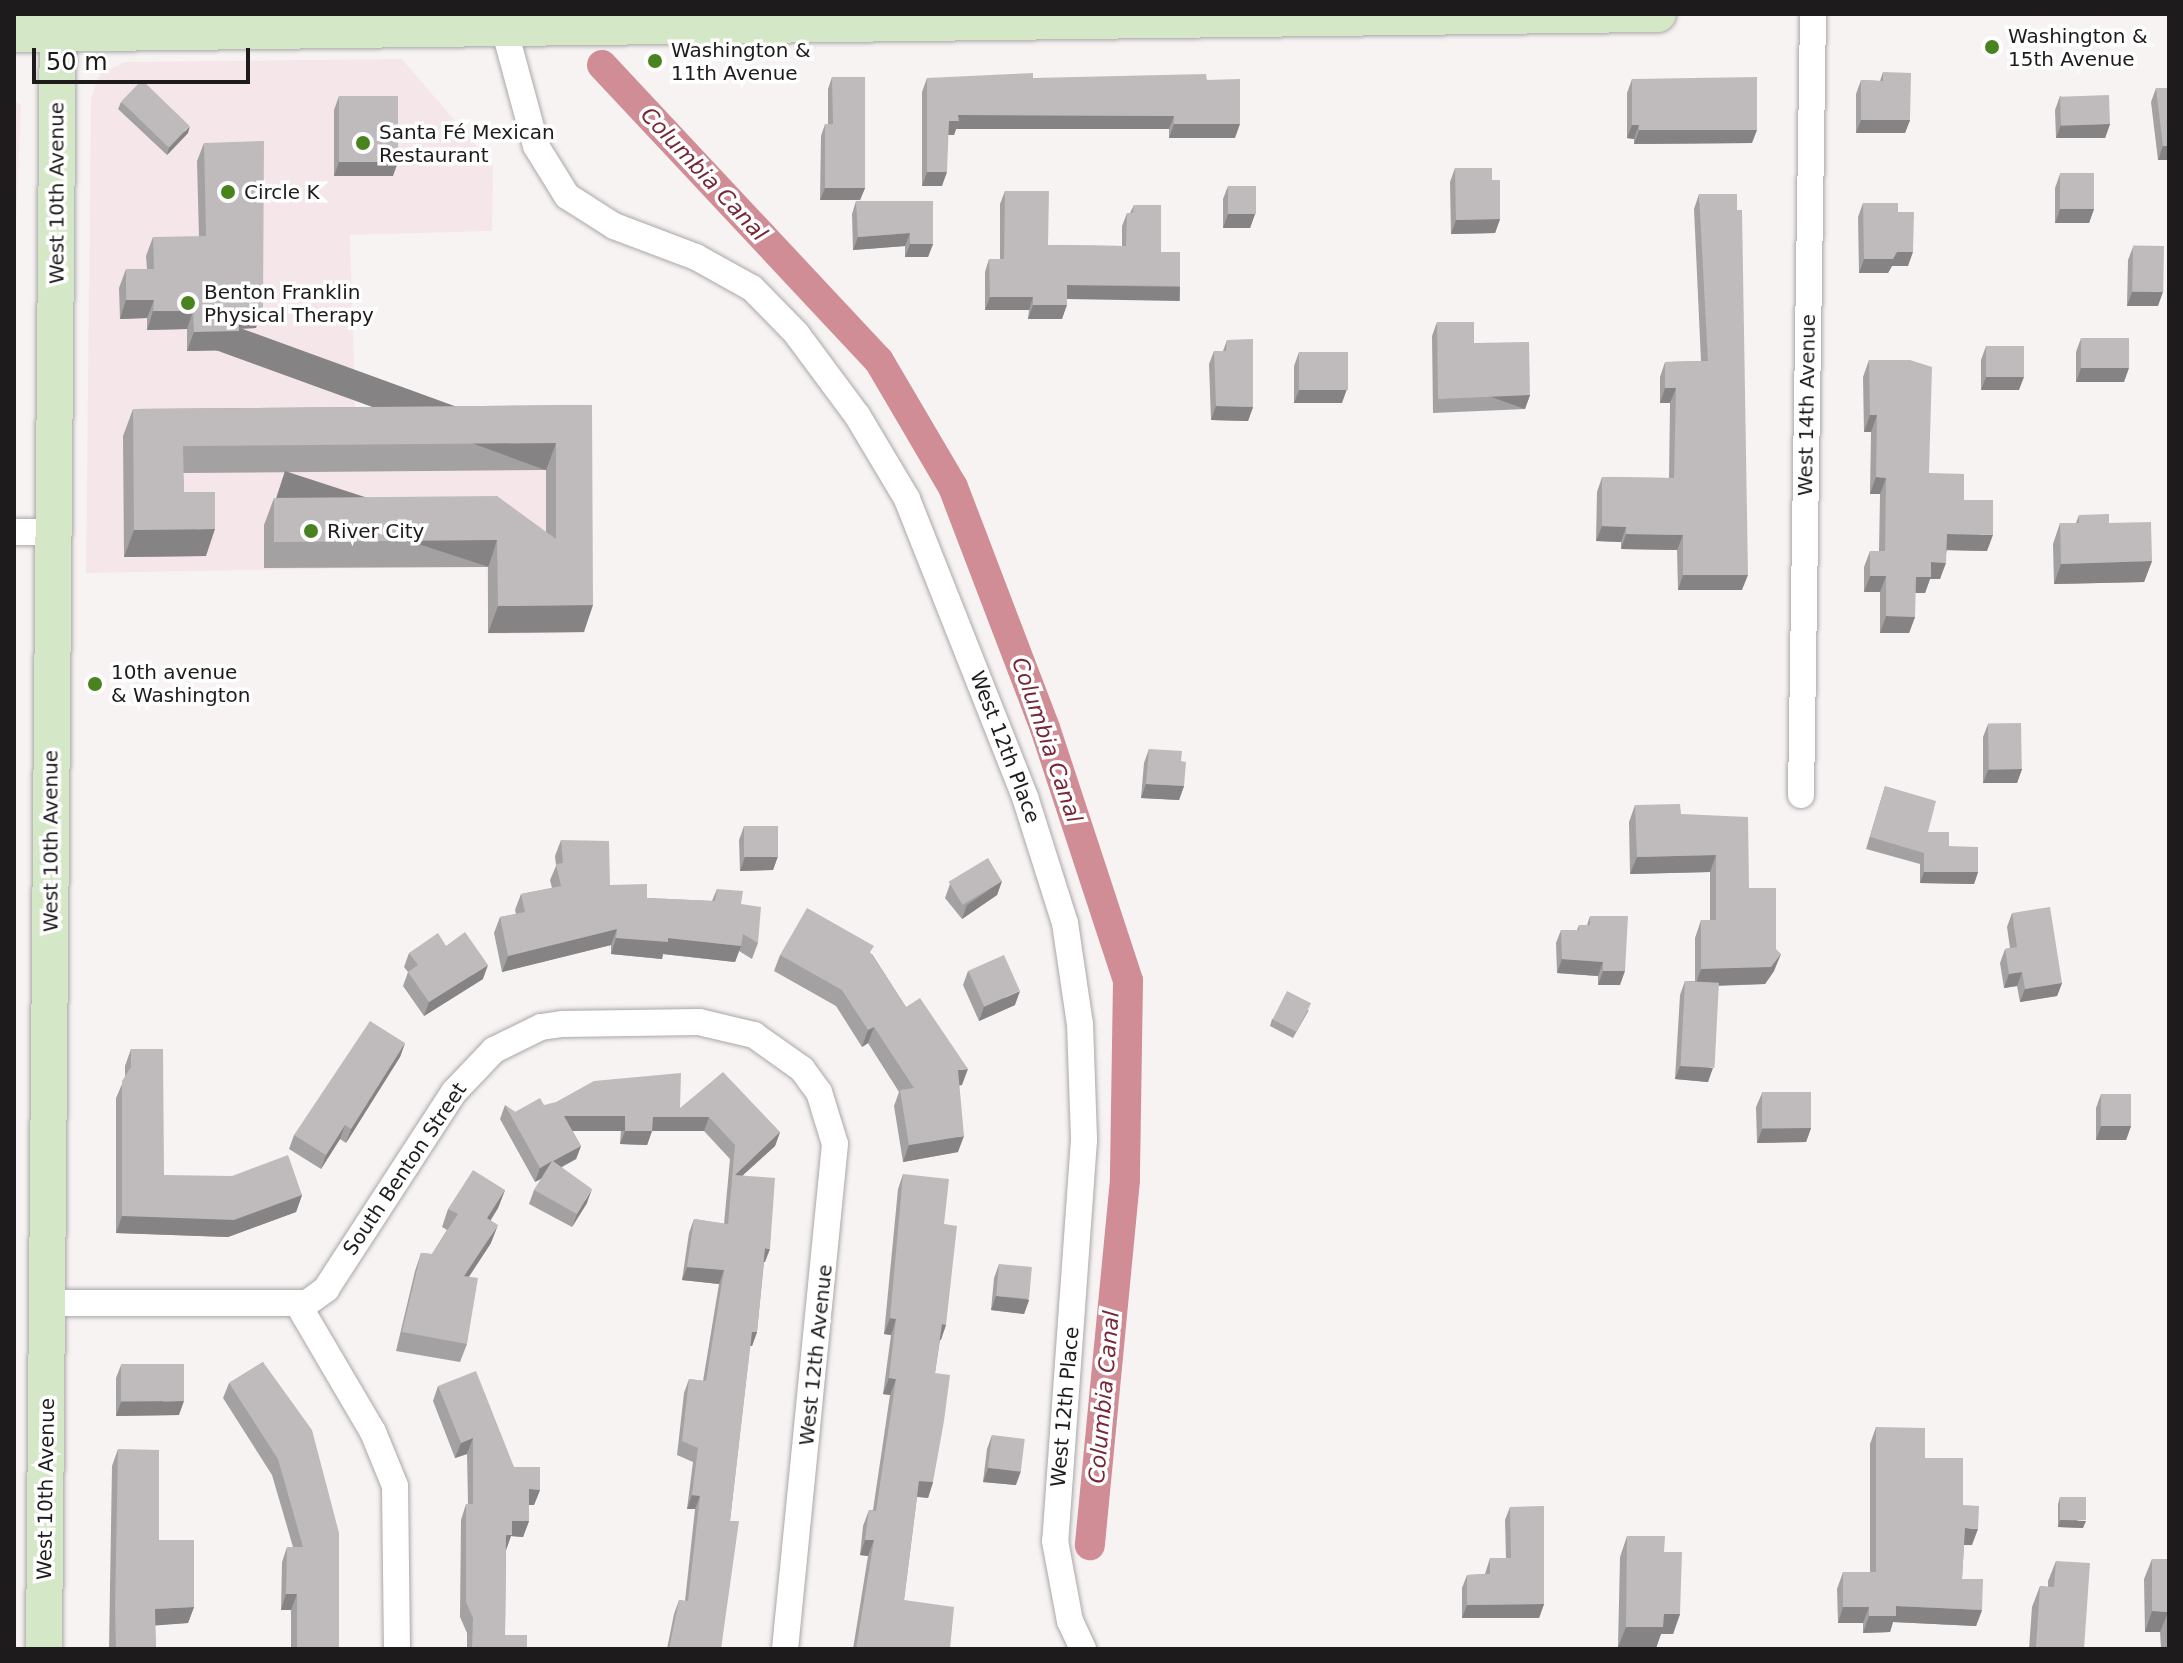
<!DOCTYPE html>
<html>
<head>
<meta charset="utf-8">
<style>
  body { margin:0 }
  #map { position:relative; width:2183px; height:1663px; overflow:hidden; background:#f7f3f3; font-family:"DejaVu Sans",sans-serif }
  div>[style] { position:absolute }
  [style*='--x'] { left:calc(var(--x)*1px); top:calc(var(--y)*1px); width:calc(var(--w)*1px); rotate:calc(var(--a)*1deg) }
  .built>* { inset:0; background:#f5e7e9 }
  .canal>* { height:30px; margin:-15px; padding:0 15px; transform-origin:15px; border-radius:15px; background:#d08d95 }
  .roads { filter:drop-shadow(0 0 2px #aba7a8) drop-shadow(0 0 2px #aba7a8) }
  .street>* { height:26px; margin:-13px; padding:0 13px; transform-origin:13px; border-radius:13px; background:#fff }
  .secondary>* { height:36px; margin:-18px; padding:0 18px; transform-origin:18px; border-radius:18px; background:#d4e8c7 }
  .wall>* { inset:0; background:#a4a1a2 }
  .shaded-wall>* { inset:0; background:#868384; transform-origin:0 0 }
  .building>* { inset:0; background:#bfbbbc; transform-origin:0 0 }
  .dots>* { width:22px; height:22px; translate:-50% -50%; box-sizing:border-box; border:4px solid #fff; border-radius:50% }
  span { translate:-50% -50%; white-space:nowrap; text-align:center; line-height:1.15; -webkit-text-stroke:7px #fff; paint-order:stroke }
  .poi-label { font-size:20px; color:#1d1b1b }
  .left { translate:0 -50%; text-align:left }
  .street-label { font-size:20px; color:#1d1b1b }
  .water-label { font-size:22px; color:#782738; font-style:italic }
  .frame { position:absolute; inset:0; border:16px solid #1d1b1b; pointer-events:none }
  .scale { position:absolute; left:32px; top:48px; width:218px; height:36px; box-sizing:border-box; border:4px solid #1d1b1b; border-top:0; padding-left:10px; font-size:24px; line-height:28px; white-space:nowrap; color:#1d1b1b; -webkit-text-stroke:6px #fff; paint-order:stroke }
</style>
</head>
<body>
<div id="map">
  <div class="built">
    <div style="clip-path:polygon(402px 59px,493px 165px,492px 231px,350px 235px,356px 431px,583px 430px,585px 633px,489px 634px,486px 566px,86px 573px,91px 97px,100px 74px,125px 62px)"></div>
    <div style="clip-path:polygon(14px 100px,21px 105px,14px 272px)"></div>
    <div style="clip-path:polygon(14px 591px,15px 592px,16px 1649px,14px 1649px)"></div>
  </div>
  <div class="canal">
    <div style="--x:602;--y:65;--w:405;--a:46.9"></div>
    <div style="--x:879;--y:361;--w:146;--a:59.6"></div>
    <div style="--x:953;--y:487;--w:258;--a:69.1"></div>
    <div style="--x:1045;--y:728;--w:266;--a:71.8"></div>
    <div style="--x:1128;--y:981;--w:199;--a:90.9"></div>
    <div style="--x:1125;--y:1180;--w:367;--a:95.5"></div>
  </div>
  <div class="roads">
    <div class="street">
      <div style="--x:504;--y:28;--w:122;--a:74.8"></div>
      <div style="--x:536;--y:146;--w:59;--a:58.2"></div>
      <div style="--x:567;--y:196;--w:56;--a:32.6"></div>
      <div style="--x:614;--y:226;--w:88;--a:20.7"></div>
      <div style="--x:696;--y:257;--w:64;--a:29"></div>
      <div style="--x:752;--y:288;--w:63;--a:45.6"></div>
      <div style="--x:796;--y:333;--w:102;--a:53.4"></div>
      <div style="--x:857;--y:415;--w:98;--a:59.2"></div>
      <div style="--x:907;--y:499;--w:321;--a:68.4"></div>
      <div style="--x:1025;--y:797;--w:132;--a:72.4"></div>
      <div style="--x:1065;--y:923;--w:102;--a:81.6"></div>
      <div style="--x:1080;--y:1024;--w:116;--a:88"></div>
      <div style="--x:1084;--y:1140;--w:402;--a:94.1"></div>
      <div style="--x:1055;--y:1541;--w:81;--a:79.4"></div>
      <div style="--x:1070;--y:1621;--w:31;--a:65"></div>
      <div style="--x:14;--y:532;--w:40;--a:0"></div>
      <div style="--x:1801;--y:795;--w:781;--a:-89.12"></div>
      <div style="--x:47;--y:1303;--w:260;--a:0"></div>
      <div style="--x:307;--y:1303;--w:24;--a:-36"></div>
      <div style="--x:326;--y:1289;--w:235;--a:-57"></div>
      <div style="--x:454;--y:1092;--w:58;--a:-46.4"></div>
      <div style="--x:494;--y:1050;--w:52;--a:-26.1"></div>
      <div style="--x:541;--y:1027;--w:22;--a:-8"></div>
      <div style="--x:563;--y:1024;--w:136;--a:-0.8"></div>
      <div style="--x:699;--y:1022;--w:57;--a:13.3"></div>
      <div style="--x:754;--y:1035;--w:59;--a:35.3"></div>
      <div style="--x:802;--y:1069;--w:29;--a:54"></div>
      <div style="--x:819;--y:1092;--w:54;--a:72.9"></div>
      <div style="--x:835;--y:1144;--w:507;--a:95.65"></div>
      <div style="--x:299;--y:1306;--w:146;--a:59.6"></div>
      <div style="--x:373;--y:1432;--w:58;--a:67.8"></div>
      <div style="--x:395;--y:1486;--w:163;--a:89.3"></div>
    </div>
    <div class="secondary">
      <div style="--x:14;--y:34;--w:1644;--a:-0.7"></div>
      <div style="--x:44;--y:1649;--w:1635;--a:-89.51"></div>
    </div>
  </div>
  <div class="wall">
    <div style="clip-path:polygon(1883px 72px,1910px 120px,1905px 133px,1856px 133px,1856px 94px,1861px 80px,1880px 81px)"></div>
    <div style="clip-path:polygon(832px 77px,865px 188px,860px 200px,820px 200px,821px 136px,825px 124px,828px 124px,828px 89px)"></div>
    <div style="clip-path:polygon(927px 78px,1207px 80px,1235px 138px,1169px 138px,1169px 129px,956px 129px,954px 135px,948px 135px,942px 186px,922px 186px,922px 92px)"></div>
    <div style="clip-path:polygon(1632px 79px,1752px 143px,1634px 144px,1634px 139px,1627px 138px,1627px 93px)"></div>
    <div style="clip-path:polygon(2156px 88px,2169px 88px,2169px 160px,2158px 160px,2151px 102px)"></div>
    <div style="clip-path:polygon(339px 96px,393px 176px,334px 176px,334px 110px)"></div>
    <div style="clip-path:polygon(2060px 96px,2110px 124px,2105px 138px,2056px 138px,2055px 110px)"></div>
    <div style="clip-path:polygon(121px 102px,188px 133px,167px 155px,118px 109px)"></div>
    <div style="clip-path:polygon(204px 143px,256px 328px,239px 329px,233px 350px,187px 351px,187px 329px,147px 330px,147px 318px,120px 319px,119px 288px,126px 269px,147px 269px,146px 256px,153px 237px,199px 237px,197px 161px)"></div>
    <div style="clip-path:polygon(1455px 168px,1492px 180px,1500px 219px,1495px 233px,1451px 234px,1450px 182px)"></div>
    <div style="clip-path:polygon(2060px 174px,2094px 209px,2089px 223px,2055px 223px,2055px 188px)"></div>
    <div style="clip-path:polygon(1228px 186px,1255px 214px,1250px 228px,1223px 228px,1223px 199px)"></div>
    <div style="clip-path:polygon(1005px 191px,1048px 245px,1122px 246px,1122px 226px,1127px 213px,1130px 213px,1134px 205px,1180px 286px,1175px 299px,1067px 298px,1062px 319px,1028px 319px,1029px 310px,985px 310px,985px 272px,989px 259px,1000px 259px,1000px 204px)"></div>
    <div style="clip-path:polygon(1699px 194px,1742px 590px,1678px 590px,1677px 550px,1621px 549px,1621px 542px,1596px 541px,1597px 492px,1602px 477px,1669px 478px,1670px 403px,1660px 403px,1660px 377px,1665px 362px,1701px 361px,1694px 209px)"></div>
    <div style="clip-path:polygon(856px 201px,933px 244px,928px 257px,905px 257px,905px 246px,853px 250px,852px 214px)"></div>
    <div style="clip-path:polygon(1863px 203px,1898px 212px,1908px 266px,1892px 266px,1888px 273px,1859px 273px,1858px 217px)"></div>
    <div style="clip-path:polygon(2133px 247px,2158px 306px,2127px 306px,2128px 260px)"></div>
    <div style="clip-path:polygon(1437px 322px,1474px 343px,1530px 395px,1525px 409px,1433px 413px,1432px 336px)"></div>
    <div style="clip-path:polygon(2081px 338px,2124px 382px,2076px 382px,2076px 352px)"></div>
    <div style="clip-path:polygon(1227px 340px,1253px 407px,1248px 421px,1211px 420px,1209px 364px,1214px 351px,1223px 351px)"></div>
    <div style="clip-path:polygon(1986px 346px,2019px 390px,1981px 390px,1981px 360px)"></div>
    <div style="clip-path:polygon(1299px 352px,1342px 403px,1294px 403px,1294px 366px)"></div>
    <div style="clip-path:polygon(1869px 360px,1929px 473px,1964px 500px,1987px 551px,1947px 550px,1940px 579px,1930px 579px,1925px 593px,1915px 593px,1915px 617px,1909px 633px,1880px 633px,1880px 592px,1864px 592px,1864px 567px,1870px 551px,1879px 551px,1880px 494px,1870px 494px,1871px 432px,1864px 432px,1863px 377px)"></div>
    <div style="clip-path:polygon(592px 405px,584px 632px,488px 633px,488px 567px,264px 568px,264px 525px,274px 498px,546px 532px,546px 470px,183px 473px,184px 492px,206px 556px,124px 557px,123px 436px,133px 409px)"></div>
    <div style="clip-path:polygon(2079px 515px,2109px 523px,2152px 561px,2144px 582px,2054px 584px,2053px 544px,2060px 523px,2076px 523px)"></div>
    <div style="clip-path:polygon(1988px 724px,2022px 769px,2017px 783px,1983px 783px,1983px 737px)"></div>
    <div style="clip-path:polygon(1149px 749px,1184px 786px,1179px 800px,1141px 798px,1144px 763px)"></div>
    <div style="clip-path:polygon(1885px 786px,1928px 832px,1978px 872px,1974px 884px,1920px 883px,1920px 864px,1866px 849px)"></div>
    <div style="clip-path:polygon(1635px 805px,1681px 814px,1749px 888px,1774px 971px,1765px 984px,1718px 986px,1708px 1082px,1675px 1079px,1680px 995px,1685px 981px,1695px 981px,1695px 938px,1701px 920px,1710px 920px,1710px 872px,1630px 874px,1629px 822px)"></div>
    <div style="clip-path:polygon(744px 826px,778px 856px,773px 870px,740px 871px,739px 840px)"></div>
    <div style="clip-path:polygon(561px 840px,610px 885px,647px 898px,712px 901px,717px 889px,741px 904px,758px 943px,752px 959px,739px 951px,735px 962px,663px 954px,662px 959px,611px 954px,611px 945px,502px 972px,494px 933px,500px 917px,516px 914px,515px 910px,521px 894px,552px 888px,550px 880px,556px 866px,555px 856px)"></div>
    <div style="clip-path:polygon(1002px 881px,997px 895px,962px 919px,945px 898px,950px 884px)"></div>
    <div style="clip-path:polygon(2012px 913px,2062px 983px,2057px 996px,2020px 1002px,2017px 986px,2004px 988px,2000px 963px,2005px 949px,2010px 948px,2007px 927px)"></div>
    <div style="clip-path:polygon(1590px 916px,1620px 985px,1598px 985px,1598px 976px,1557px 973px,1556px 943px,1561px 930px,1577px 930px,1579px 925px,1587px 925px)"></div>
    <div style="clip-path:polygon(409px 953px,483px 979px,424px 1016px,403px 986px,408px 972px,404px 967px)"></div>
    <div style="clip-path:polygon(872px 954px,906px 1007px,962px 1085px,959px 1085px,958px 1152px,903px 1162px,894px 1106px,899px 1092px,868px 1043px,862px 1047px,836px 1006px,774px 971px,780px 955px)"></div>
    <div style="clip-path:polygon(968px 971px,1015px 1005px,979px 1021px,963px 985px)"></div>
    <div style="clip-path:polygon(1309px 1010px,1293px 1038px,1270px 1026px,1272px 1019px)"></div>
    <div style="clip-path:polygon(405px 1043px,400px 1057px,346px 1143px,340px 1139px,321px 1169px,289px 1149px,294px 1135px)"></div>
    <div style="clip-path:polygon(131px 1049px,164px 1175px,302px 1195px,296px 1212px,228px 1237px,116px 1233px,116px 1098px,125px 1077px,125px 1066px)"></div>
    <div style="clip-path:polygon(1762px 1093px,1811px 1128px,1806px 1142px,1757px 1143px,1756px 1107px)"></div>
    <div style="clip-path:polygon(2101px 1094px,2131px 1126px,2126px 1140px,2096px 1140px,2096px 1108px)"></div>
    <div style="clip-path:polygon(505px 1105px,515px 1112px,544px 1105px,680px 1108px,780px 1132px,775px 1146px,743px 1175px,765px 1262px,764px 1262px,757px 1332px,752px 1346px,750px 1346px,730px 1521px,721px 1649px,667px 1649px,674px 1614px,679px 1600px,685px 1601px,695px 1509px,687px 1509px,693px 1462px,677px 1455px,684px 1393px,689px 1379px,703px 1381px,719px 1284px,682px 1280px,689px 1233px,694px 1219px,724px 1224px,730px 1159px,704px 1131px,652px 1131px,647px 1145px,620px 1144px,621px 1130px,572px 1130px,581px 1146px,576px 1159px,562px 1167px,587px 1203px,572px 1227px,529px 1204px,534px 1190px,542px 1178px,535px 1182px,500px 1119px)"></div>
    <div style="clip-path:polygon(903px 1174px,944px 1224px,946px 1325px,940px 1340px,935px 1373px,933px 1482px,928px 1498px,917px 1497px,904px 1600px,950px 1649px,853px 1649px,868px 1556px,860px 1555px,863px 1526px,869px 1510px,873px 1510px,890px 1395px,883px 1394px,891px 1335px,884px 1334px,898px 1189px)"></div>
    <div style="clip-path:polygon(505px 1190px,498px 1208px,491px 1220px,491px 1243px,469px 1277px,467px 1344px,460px 1362px,396px 1351px,415px 1271px,421px 1253px,432px 1254px,447px 1230px,442px 1227px,448px 1209px)"></div>
    <div style="clip-path:polygon(999px 1264px,1029px 1300px,1024px 1314px,991px 1310px,994px 1278px)"></div>
    <div style="clip-path:polygon(263px 1362px,339px 1649px,291px 1649px,291px 1610px,281px 1610px,282px 1562px,287px 1547px,293px 1547px,272px 1475px,223px 1398px,229px 1383px)"></div>
    <div style="clip-path:polygon(121px 1365px,179px 1415px,116px 1416px,116px 1378px)"></div>
    <div style="clip-path:polygon(438px 1386px,514px 1467px,540px 1490px,534px 1505px,529px 1505px,529px 1521px,523px 1537px,511px 1536px,506px 1550px,505px 1635px,527px 1649px,467px 1649px,467px 1633px,460px 1617px,461px 1520px,466px 1504px,468px 1504px,467px 1454px,455px 1458px,433px 1401px)"></div>
    <div style="clip-path:polygon(1876px 1427px,1925px 1458px,1963px 1505px,1972px 1545px,1964px 1545px,1962px 1579px,1982px 1610px,1976px 1626px,1893px 1622px,1890px 1632px,1863px 1633px,1863px 1623px,1838px 1623px,1837px 1589px,1843px 1572px,1870px 1572px,1870px 1444px)"></div>
    <div style="clip-path:polygon(992px 1435px,1016px 1485px,983px 1482px,987px 1449px)"></div>
    <div style="clip-path:polygon(118px 1449px,159px 1540px,194px 1607px,188px 1623px,155px 1625px,156px 1649px,109px 1649px,112px 1466px)"></div>
    <div style="clip-path:polygon(2060px 1497px,2083px 1528px,2058px 1527px,2058px 1504px)"></div>
    <div style="clip-path:polygon(1510px 1507px,1544px 1604px,1539px 1618px,1462px 1618px,1462px 1588px,1467px 1575px,1485px 1574px,1490px 1558px,1506px 1558px,1505px 1520px)"></div>
    <div style="clip-path:polygon(1627px 1536px,1664px 1552px,1680px 1614px,1673px 1634px,1661px 1634px,1656px 1648px,1618px 1647px,1620px 1557px)"></div>
    <div style="clip-path:polygon(2152px 1559px,2169px 1559px,2169px 1649px,2161px 1649px,2160px 1632px,2145px 1632px,2144px 1579px)"></div>
    <div style="clip-path:polygon(2056px 1561px,2084px 1649px,2029px 1649px,2032px 1607px,2040px 1586px,2048px 1587px,2048px 1581px)"></div>
  </div>
  <div class="shaded-wall">
    <div style="clip-path:polygon(958px 115px,1174px 116px,1169px 129px,956px 129px,954px 135px,944px 135px,949px 121px)"></div>
    <div style="clip-path:polygon(1861px 120px,1910px 120px,1905px 133px,1856px 133px)"></div>
    <div style="clip-path:polygon(1174px 124px,1240px 124px,1235px 138px,1169px 138px)"></div>
    <div style="clip-path:polygon(2110px 124px,2105px 138px,2056px 138px,2061px 125px)"></div>
    <div style="clip-path:polygon(1632px 125px,1639px 125px,1634px 139px,1627px 138px)"></div>
    <div style="clip-path:polygon(190px 126px,188px 133px,167px 155px,169px 148px)"></div>
    <div style="clip-path:polygon(1639px 130px,1757px 130px,1752px 143px,1634px 144px)"></div>
    <div style="clip-path:polygon(2163px 146px,2169px 146px,2169px 160px,2158px 160px)"></div>
    <div style="clip-path:polygon(339px 162px,398px 162px,393px 176px,334px 176px)"></div>
    <div style="clip-path:polygon(927px 172px,947px 172px,942px 186px,922px 186px)"></div>
    <div style="clip-path:polygon(825px 188px,865px 188px,860px 200px,820px 200px)"></div>
    <div style="clip-path:polygon(2060px 209px,2094px 209px,2089px 223px,2055px 223px)"></div>
    <div style="clip-path:polygon(1228px 214px,1255px 214px,1250px 228px,1223px 228px)"></div>
    <div style="clip-path:polygon(1500px 219px,1495px 233px,1451px 234px,1456px 220px)"></div>
    <div style="clip-path:polygon(910px 233px,905px 246px,853px 250px,858px 237px)"></div>
    <div style="clip-path:polygon(910px 244px,933px 244px,928px 257px,905px 257px)"></div>
    <div style="clip-path:polygon(1897px 252px,1913px 252px,1908px 266px,1892px 266px,1888px 273px,1859px 273px,1864px 259px)"></div>
    <div style="left:1067px;top:285px;width:113px;height:14px;rotate:1deg"></div>
    <div style="clip-path:polygon(2132px 292px,2163px 292px,2158px 306px,2127px 306px)"></div>
    <div style="clip-path:polygon(990px 297px,1033px 297px,1029px 310px,985px 310px)"></div>
    <div style="clip-path:polygon(126px 300px,154px 300px,147px 318px,120px 319px)"></div>
    <div style="clip-path:polygon(1033px 305px,1067px 305px,1062px 319px,1028px 319px)"></div>
    <div style="clip-path:polygon(239px 310px,263px 310px,256px 328px,232px 329px)"></div>
    <div style="clip-path:polygon(153px 311px,193px 311px,187px 329px,147px 330px)"></div>
    <div style="clip-path:polygon(239px 331px,233px 350px,187px 351px,194px 332px)"></div>
    <div style="clip-path:polygon(2081px 368px,2129px 368px,2124px 382px,2076px 382px)"></div>
    <div style="clip-path:polygon(1986px 377px,2024px 377px,2019px 390px,1981px 390px)"></div>
    <div style="clip-path:polygon(1665px 388px,1676px 388px,1670px 403px,1660px 403px)"></div>
    <div style="clip-path:polygon(1347px 389px,1342px 403px,1294px 403px,1299px 390px)"></div>
    <div style="left:1530px;top:395px;width:15px;height:92px;rotate:110deg"></div>
    <div style="clip-path:polygon(1216px 406px,1253px 407px,1248px 421px,1211px 420px)"></div>
    <div style="clip-path:polygon(1870px 415px,1877px 415px,1871px 432px,1864px 432px)"></div>
    <div style="left:556px;top:443px;width:29px;height:373px;rotate:110deg"></div>
    <div style="clip-path:polygon(1876px 477px,1886px 478px,1880px 494px,1870px 494px)"></div>
    <div style="clip-path:polygon(1602px 526px,1626px 527px,1621px 542px,1596px 541px)"></div>
    <div style="clip-path:polygon(215px 529px,206px 556px,124px 557px,134px 530px)"></div>
    <div style="clip-path:polygon(1626px 534px,1683px 535px,1677px 550px,1621px 549px)"></div>
    <div style="clip-path:polygon(1947px 534px,1993px 535px,1987px 551px,1941px 550px)"></div>
    <div style="left:497px;top:540px;width:28px;height:223px;rotate:108deg"></div>
    <div style="clip-path:polygon(2152px 561px,2144px 582px,2054px 584px,2061px 564px)"></div>
    <div style="clip-path:polygon(1931px 562px,1946px 563px,1940px 579px,1930px 579px,1925px 593px,1910px 593px,1916px 577px)"></div>
    <div style="clip-path:polygon(1683px 575px,1748px 575px,1742px 590px,1678px 590px)"></div>
    <div style="clip-path:polygon(1870px 576px,1886px 576px,1880px 592px,1864px 592px)"></div>
    <div style="clip-path:polygon(593px 605px,584px 632px,488px 633px,498px 606px)"></div>
    <div style="clip-path:polygon(1886px 616px,1915px 617px,1909px 633px,1880px 633px)"></div>
    <div style="clip-path:polygon(2022px 769px,2017px 783px,1983px 783px,1988px 770px)"></div>
    <div style="clip-path:polygon(1146px 784px,1184px 786px,1179px 800px,1141px 798px)"></div>
    <div style="clip-path:polygon(1716px 855px,1710px 872px,1630px 874px,1637px 857px)"></div>
    <div style="clip-path:polygon(778px 856px,773px 870px,740px 871px,745px 857px)"></div>
    <div style="clip-path:polygon(1924px 872px,1978px 872px,1974px 884px,1920px 883px)"></div>
    <div style="clip-path:polygon(1002px 881px,997px 895px,962px 919px,967px 905px)"></div>
    <div style="clip-path:polygon(617px 929px,611px 945px,502px 972px,508px 956px)"></div>
    <div style="clip-path:polygon(616px 938px,668px 938px,741px 946px,735px 962px,663px 954px,662px 959px,611px 954px)"></div>
    <div style="clip-path:polygon(1781px 954px,1774px 971px,1765px 984px,1695px 986px,1701px 969px)"></div>
    <div style="clip-path:polygon(1562px 959px,1603px 962px,1598px 976px,1557px 973px)"></div>
    <div style="clip-path:polygon(488px 965px,483px 979px,424px 1016px,429px 1002px)"></div>
    <div style="clip-path:polygon(1603px 971px,1625px 971px,1620px 985px,1598px 985px)"></div>
    <div style="clip-path:polygon(2022px 972px,2017px 986px,2004px 988px,2009px 974px)"></div>
    <div style="clip-path:polygon(2062px 983px,2057px 996px,2020px 1002px,2025px 989px)"></div>
    <div style="clip-path:polygon(1020px 991px,1015px 1005px,979px 1021px,984px 1007px)"></div>
    <div style="clip-path:polygon(874px 1027px,868px 1043px,862px 1047px,868px 1030px)"></div>
    <div style="clip-path:polygon(405px 1043px,400px 1057px,346px 1143px,351px 1129px)"></div>
    <div style="clip-path:polygon(1680px 1066px,1713px 1068px,1708px 1082px,1675px 1079px)"></div>
    <div style="clip-path:polygon(968px 1069px,962px 1085px,952px 1087px,958px 1070px)"></div>
    <div style="left:564px;top:1116px;width:61px;height:15px"></div>
    <div style="clip-path:polygon(653px 1117px,709px 1117px,704px 1131px,648px 1131px)"></div>
    <div style="clip-path:polygon(345px 1125px,340px 1139px,321px 1169px,326px 1155px)"></div>
    <div style="clip-path:polygon(2101px 1126px,2131px 1126px,2126px 1140px,2096px 1140px)"></div>
    <div style="clip-path:polygon(1811px 1128px,1806px 1142px,1757px 1143px,1762px 1129px)"></div>
    <div style="clip-path:polygon(625px 1131px,652px 1131px,647px 1145px,620px 1144px)"></div>
    <div style="clip-path:polygon(780px 1132px,775px 1146px,731px 1186px,735px 1175px)"></div>
    <div style="clip-path:polygon(964px 1136px,958px 1152px,903px 1162px,909px 1145px)"></div>
    <div style="clip-path:polygon(581px 1146px,576px 1159px,548px 1174px,553px 1161px)"></div>
    <div style="clip-path:polygon(552px 1161px,548px 1175px,535px 1182px,540px 1168px)"></div>
    <div style="clip-path:polygon(592px 1189px,587px 1203px,572px 1227px,577px 1214px)"></div>
    <div style="clip-path:polygon(505px 1190px,498px 1208px,480px 1236px,487px 1218px)"></div>
    <div style="clip-path:polygon(302px 1195px,296px 1212px,228px 1237px,116px 1233px,122px 1216px)"></div>
    <div style="clip-path:polygon(498px 1225px,491px 1243px,457px 1294px,464px 1276px)"></div>
    <div style="clip-path:polygon(765px 1248px,770px 1249px,765px 1262px,760px 1262px)"></div>
    <div style="clip-path:polygon(687px 1267px,724px 1270px,719px 1284px,682px 1280px)"></div>
    <div style="clip-path:polygon(996px 1296px,1029px 1300px,1024px 1314px,991px 1310px)"></div>
    <div style="clip-path:polygon(890px 1318px,896px 1319px,891px 1335px,884px 1334px)"></div>
    <div style="clip-path:polygon(942px 1324px,946px 1325px,941px 1340px,936px 1340px)"></div>
    <div style="clip-path:polygon(752px 1332px,757px 1332px,752px 1346px,747px 1345px)"></div>
    <div style="clip-path:polygon(889px 1378px,896px 1379px,890px 1395px,883px 1394px)"></div>
    <div style="clip-path:polygon(184px 1401px,179px 1415px,116px 1416px,121px 1402px)"></div>
    <div style="clip-path:polygon(473px 1438px,467px 1454px,455px 1458px,461px 1443px)"></div>
    <div style="clip-path:polygon(988px 1468px,1021px 1471px,1016px 1485px,983px 1482px)"></div>
    <div style="clip-path:polygon(919px 1481px,933px 1482px,928px 1498px,913px 1496px)"></div>
    <div style="clip-path:polygon(529px 1489px,540px 1490px,534px 1505px,523px 1505px)"></div>
    <div style="clip-path:polygon(692px 1495px,700px 1496px,695px 1509px,687px 1509px)"></div>
    <div style="clip-path:polygon(2060px 1520px,2086px 1521px,2083px 1528px,2058px 1527px)"></div>
    <div style="clip-path:polygon(512px 1521px,529px 1521px,523px 1537px,511px 1536px,506px 1550px,501px 1550px)"></div>
    <div style="clip-path:polygon(1965px 1528px,1978px 1529px,1972px 1545px,1959px 1545px)"></div>
    <div style="clip-path:polygon(865px 1540px,874px 1540px,868px 1556px,860px 1555px)"></div>
    <div style="clip-path:polygon(286px 1594px,297px 1594px,291px 1610px,281px 1610px)"></div>
    <div style="clip-path:polygon(1544px 1604px,1539px 1618px,1462px 1618px,1467px 1605px)"></div>
    <div style="clip-path:polygon(1896px 1606px,1982px 1610px,1976px 1626px,1893px 1622px,1890px 1632px,1863px 1633px,1869px 1616px)"></div>
    <div style="clip-path:polygon(194px 1607px,188px 1623px,149px 1626px,155px 1609px)"></div>
    <div style="clip-path:polygon(1843px 1607px,1869px 1607px,1863px 1623px,1838px 1623px)"></div>
    <div style="clip-path:polygon(2152px 1611px,2168px 1612px,2160px 1632px,2145px 1632px)"></div>
    <div style="clip-path:polygon(1664px 1614px,1680px 1614px,1673px 1634px,1661px 1634px,1656px 1648px,1618px 1647px,1626px 1627px)"></div>
    <div style="clip-path:polygon(2036px 1647px,2072px 1649px,2035px 1649px)"></div>
  </div>
  <div class="building">
    <div style="clip-path:polygon(1883px 72px,1911px 73px,1910px 120px,1861px 120px,1861px 80px,1883px 81px)"></div>
    <div style="clip-path:polygon(1033px 73px,1033px 78px,1206px 74px,1207px 80px,1240px 79px,1240px 124px,1174px 124px,1174px 116px,958px 115px,959px 121px,949px 121px,947px 172px,927px 172px,927px 78px)"></div>
    <div style="clip-path:polygon(832px 77px,865px 77px,865px 188px,825px 188px,825px 124px,833px 124px)"></div>
    <div style="clip-path:polygon(1757px 77px,1757px 130px,1639px 130px,1639px 125px,1632px 125px,1632px 79px)"></div>
    <div style="left:142px;top:80px;width:66px;height:30px;rotate:44deg"></div>
    <div style="clip-path:polygon(2156px 88px,2169px 88px,2169px 146px,2163px 146px)"></div>
    <div style="left:2109px;top:95px;width:29px;height:49px;rotate:88deg"></div>
    <div style="left:339px;top:96px;width:59px;height:66px"></div>
    <div style="clip-path:polygon(264px 141px,263px 310px,239px 310px,239px 331px,194px 332px,193px 311px,153px 311px,154px 300px,126px 300px,126px 269px,154px 269px,153px 237px,206px 236px,204px 143px)"></div>
    <div style="clip-path:polygon(1455px 168px,1492px 168px,1492px 180px,1500px 180px,1500px 219px,1456px 220px)"></div>
    <div style="left:2094px;top:173px;width:36px;height:34px;rotate:90deg"></div>
    <div style="left:1228px;top:186px;width:28px;height:28px"></div>
    <div style="clip-path:polygon(1005px 191px,1049px 191px,1048px 245px,1126px 246px,1127px 213px,1133px 213px,1134px 205px,1161px 205px,1161px 252px,1180px 252px,1180px 286px,1067px 285px,1067px 305px,1033px 305px,1033px 297px,990px 297px,989px 259px,1004px 259px)"></div>
    <div style="clip-path:polygon(1699px 194px,1737px 194px,1737px 210px,1742px 210px,1748px 575px,1683px 575px,1683px 535px,1626px 534px,1626px 527px,1602px 526px,1602px 477px,1674px 478px,1676px 388px,1665px 388px,1665px 362px,1708px 361px)"></div>
    <div style="clip-path:polygon(856px 201px,933px 201px,933px 244px,910px 244px,910px 233px,858px 237px)"></div>
    <div style="clip-path:polygon(1863px 203px,1898px 203px,1898px 212px,1914px 212px,1913px 252px,1897px 252px,1893px 259px,1864px 259px)"></div>
    <div style="left:2164px;top:246px;width:46px;height:31px;rotate:91deg"></div>
    <div style="clip-path:polygon(1437px 322px,1474px 322px,1474px 343px,1529px 342px,1530px 395px,1438px 399px)"></div>
    <div style="left:2081px;top:338px;width:48px;height:30px"></div>
    <div style="clip-path:polygon(1253px 339px,1253px 407px,1216px 406px,1214px 351px,1226px 351px,1227px 340px)"></div>
    <div style="left:1986px;top:346px;width:38px;height:31px"></div>
    <div style="left:1299px;top:352px;width:49px;height:38px"></div>
    <div style="clip-path:polygon(1869px 360px,1910px 360px,1932px 367px,1929px 473px,1964px 474px,1964px 500px,1993px 500px,1993px 535px,1947px 534px,1946px 563px,1931px 562px,1931px 577px,1916px 577px,1915px 617px,1886px 616px,1886px 576px,1870px 576px,1870px 551px,1885px 551px,1886px 478px,1876px 477px,1877px 415px,1870px 415px)"></div>
    <div style="clip-path:polygon(592px 405px,593px 605px,498px 606px,497px 540px,274px 542px,274px 498px,497px 496px,556px 539px,556px 443px,183px 446px,184px 492px,215px 492px,215px 529px,134px 530px,133px 409px)"></div>
    <div style="clip-path:polygon(2109px 514px,2109px 523px,2151px 522px,2152px 561px,2061px 564px,2060px 523px,2079px 523px,2079px 515px)"></div>
    <div style="left:2021px;top:723px;width:46px;height:33px;rotate:89deg"></div>
    <div style="clip-path:polygon(1149px 749px,1182px 751px,1181px 761px,1186px 762px,1184px 786px,1146px 784px)"></div>
    <div style="clip-path:polygon(1885px 786px,1936px 801px,1928px 832px,1949px 832px,1949px 846px,1978px 847px,1978px 872px,1924px 872px,1924px 853px,1870px 837px)"></div>
    <div style="clip-path:polygon(1680px 804px,1681px 814px,1748px 817px,1749px 888px,1776px 888px,1776px 949px,1781px 954px,1771px 967px,1701px 969px,1701px 920px,1716px 920px,1716px 855px,1637px 857px,1635px 805px)"></div>
    <div style="left:744px;top:826px;width:34px;height:31px"></div>
    <div style="clip-path:polygon(561px 840px,609px 841px,610px 885px,647px 884px,647px 898px,715px 901px,717px 889px,743px 891px,741px 904px,761px 907px,758px 943px,743px 934px,741px 946px,668px 938px,668px 942px,616px 938px,617px 929px,508px 956px,500px 917px,525px 912px,521px 894px,561px 886px,556px 864px,563px 863px)"></div>
    <div style="left:988px;top:858px;width:27px;height:46px;rotate:59deg"></div>
    <div style="clip-path:polygon(2050px 907px,2062px 983px,2025px 989px,2022px 972px,2009px 974px,2005px 949px,2017px 947px,2012px 913px)"></div>
    <div style="clip-path:polygon(807px 908px,874px 946px,870px 952px,906px 1007px,920px 998px,968px 1069px,958px 1070px,964px 1136px,909px 1145px,900px 1090px,914px 1088px,874px 1027px,868px 1030px,842px 990px,780px 955px)"></div>
    <div style="clip-path:polygon(1590px 916px,1628px 916px,1625px 971px,1603px 971px,1603px 962px,1562px 959px,1561px 930px,1579px 930px,1579px 925px,1590px 925px)"></div>
    <div style="clip-path:polygon(465px 932px,488px 965px,429px 1002px,408px 972px,418px 965px,409px 953px,438px 933px,446px 946px)"></div>
    <div style="left:1004px;top:955px;width:39px;height:39px;rotate:66deg"></div>
    <div style="left:1685px;top:981px;width:34px;height:85px;rotate:3deg"></div>
    <div style="left:1287px;top:991px;width:27px;height:32px;rotate:27deg"></div>
    <div style="clip-path:polygon(370px 1021px,405px 1043px,351px 1129px,345px 1125px,326px 1155px,294px 1135px)"></div>
    <div style="clip-path:polygon(131px 1049px,163px 1049px,164px 1175px,232px 1176px,288px 1155px,302px 1195px,234px 1220px,122px 1216px,122px 1081px,131px 1067px)"></div>
    <div style="clip-path:polygon(723px 1072px,780px 1132px,735px 1175px,775px 1178px,770px 1249px,765px 1248px,757px 1332px,752px 1332px,730px 1521px,739px 1521px,721px 1649px,669px 1649px,679px 1600px,688px 1601px,700px 1496px,692px 1495px,698px 1448px,682px 1441px,689px 1379px,706px 1381px,724px 1270px,687px 1267px,694px 1219px,728px 1224px,735px 1145px,709px 1117px,653px 1117px,652px 1131px,625px 1131px,625px 1116px,564px 1116px,581px 1146px,553px 1161px,592px 1189px,577px 1214px,534px 1190px,552px 1161px,540px 1168px,505px 1105px,515px 1112px,540px 1098px,544px 1105px,556px 1102px,594px 1081px,681px 1073px,680px 1108px)"></div>
    <div style="left:1811px;top:1092px;width:36px;height:49px;rotate:90deg"></div>
    <div style="left:2101px;top:1094px;width:30px;height:32px"></div>
    <div style="clip-path:polygon(473px 1170px,505px 1190px,487px 1218px,498px 1225px,464px 1276px,478px 1278px,467px 1344px,402px 1332px,421px 1253px,432px 1254px,458px 1214px,448px 1209px)"></div>
    <div style="clip-path:polygon(903px 1174px,949px 1179px,944px 1224px,957px 1226px,946px 1325px,942px 1324px,935px 1373px,950px 1375px,944px 1421px,933px 1482px,919px 1481px,904px 1600px,954px 1607px,950px 1649px,856px 1649px,874px 1540px,865px 1540px,869px 1510px,876px 1511px,896px 1379px,889px 1378px,896px 1319px,890px 1318px)"></div>
    <div style="left:999px;top:1264px;width:33px;height:32px;rotate:5deg"></div>
    <div style="clip-path:polygon(263px 1362px,312px 1430px,339px 1533px,339px 1649px,297px 1649px,297px 1594px,286px 1594px,287px 1547px,303px 1547px,278px 1459px,229px 1383px)"></div>
    <div style="left:184px;top:1364px;width:37px;height:63px;rotate:90deg"></div>
    <div style="clip-path:polygon(476px 1371px,514px 1467px,540px 1467px,540px 1490px,529px 1489px,529px 1521px,512px 1521px,512px 1535px,506px 1535px,505px 1635px,527px 1635px,527px 1649px,472px 1649px,473px 1618px,466px 1602px,466px 1504px,473px 1504px,473px 1438px,461px 1443px,438px 1386px)"></div>
    <div style="clip-path:polygon(1876px 1427px,1925px 1428px,1925px 1458px,1963px 1458px,1963px 1505px,1979px 1506px,1978px 1529px,1965px 1528px,1962px 1579px,1983px 1579px,1982px 1610px,1896px 1606px,1896px 1616px,1869px 1616px,1869px 1607px,1843px 1607px,1843px 1572px,1876px 1572px)"></div>
    <div style="left:992px;top:1435px;width:33px;height:33px;rotate:7deg"></div>
    <div style="clip-path:polygon(118px 1449px,159px 1450px,159px 1540px,194px 1540px,194px 1607px,155px 1609px,156px 1649px,116px 1649px,115px 1609px)"></div>
    <div style="left:2060px;top:1497px;width:26px;height:23px"></div>
    <div style="clip-path:polygon(1544px 1506px,1544px 1604px,1467px 1605px,1467px 1575px,1490px 1574px,1490px 1558px,1511px 1558px,1510px 1507px)"></div>
    <div style="clip-path:polygon(1627px 1536px,1665px 1536px,1664px 1552px,1682px 1552px,1680px 1614px,1664px 1614px,1663px 1627px,1626px 1627px)"></div>
    <div style="clip-path:polygon(2152px 1559px,2169px 1559px,2169px 1648px,2168px 1612px,2152px 1611px)"></div>
    <div style="clip-path:polygon(2056px 1561px,2090px 1563px,2084px 1649px,2036px 1647px,2040px 1586px,2054px 1587px)"></div>
  </div>
  <div class="dots">
    <div style="left:1992px;top:47px;background:#49831f"></div>
    <div style="left:655px;top:61px;background:#49831f"></div>
    <div style="left:363px;top:143px;background:#49831f"></div>
    <div style="left:228px;top:192px;background:#49831f"></div>
    <div style="left:188px;top:303px;background:#49831f"></div>
    <div style="left:311px;top:531px;background:#49831f"></div>
    <div style="left:95px;top:684px;background:#49831f"></div>
  </div>
  <div class="poi-label">
    <span class="left" style="left:2008px;top:48px">Washington &amp;<br>15th Avenue</span>
    <span class="left" style="left:671px;top:62px">Washington &amp;<br>11th Avenue</span>
    <span class="left" style="left:379px;top:144px">Santa Fé Mexican<br>Restaurant</span>
    <span class="left" style="left:244px;top:192px">Circle K</span>
    <span class="left" style="left:204px;top:304px">Benton Franklin<br>Physical Therapy</span>
    <span class="left" style="left:327px;top:531px">River City</span>
    <span class="left" style="left:111px;top:684px">10th avenue<br>&amp; Washington</span>
  </div>
  <div class="street-label">
    <span style="left:57px;top:193px;rotate:-90deg">West 10th Avenue</span>
    <span style="left:1807px;top:405px;rotate:-89deg">West 14th Avenue</span>
    <span style="left:1005px;top:747px;rotate:69deg">West 12th Place</span>
    <span style="left:51px;top:841px;rotate:-90deg">West 10th Avenue</span>
    <span style="left:405px;top:1169px;rotate:-56deg">South Benton Street</span>
    <span style="left:816px;top:1355px;rotate:-84deg">West 12th Avenue</span>
    <span style="left:1065px;top:1407px;rotate:-85deg">West 12th Place</span>
    <span style="left:46px;top:1489px;rotate:-89deg">West 10th Avenue</span>
  </div>
  <div class="water-label">
    <span style="left:704px;top:174px;rotate:47deg">Columbia Canal</span>
    <span style="left:1047px;top:740px;rotate:71deg">Columbia Canal</span>
    <span style="left:1104px;top:1397px;rotate:-85deg">Columbia Canal</span>
  </div>
  <div class="frame"></div>
  <div class="scale">50 m</div>
</div>
</body>
</html>
